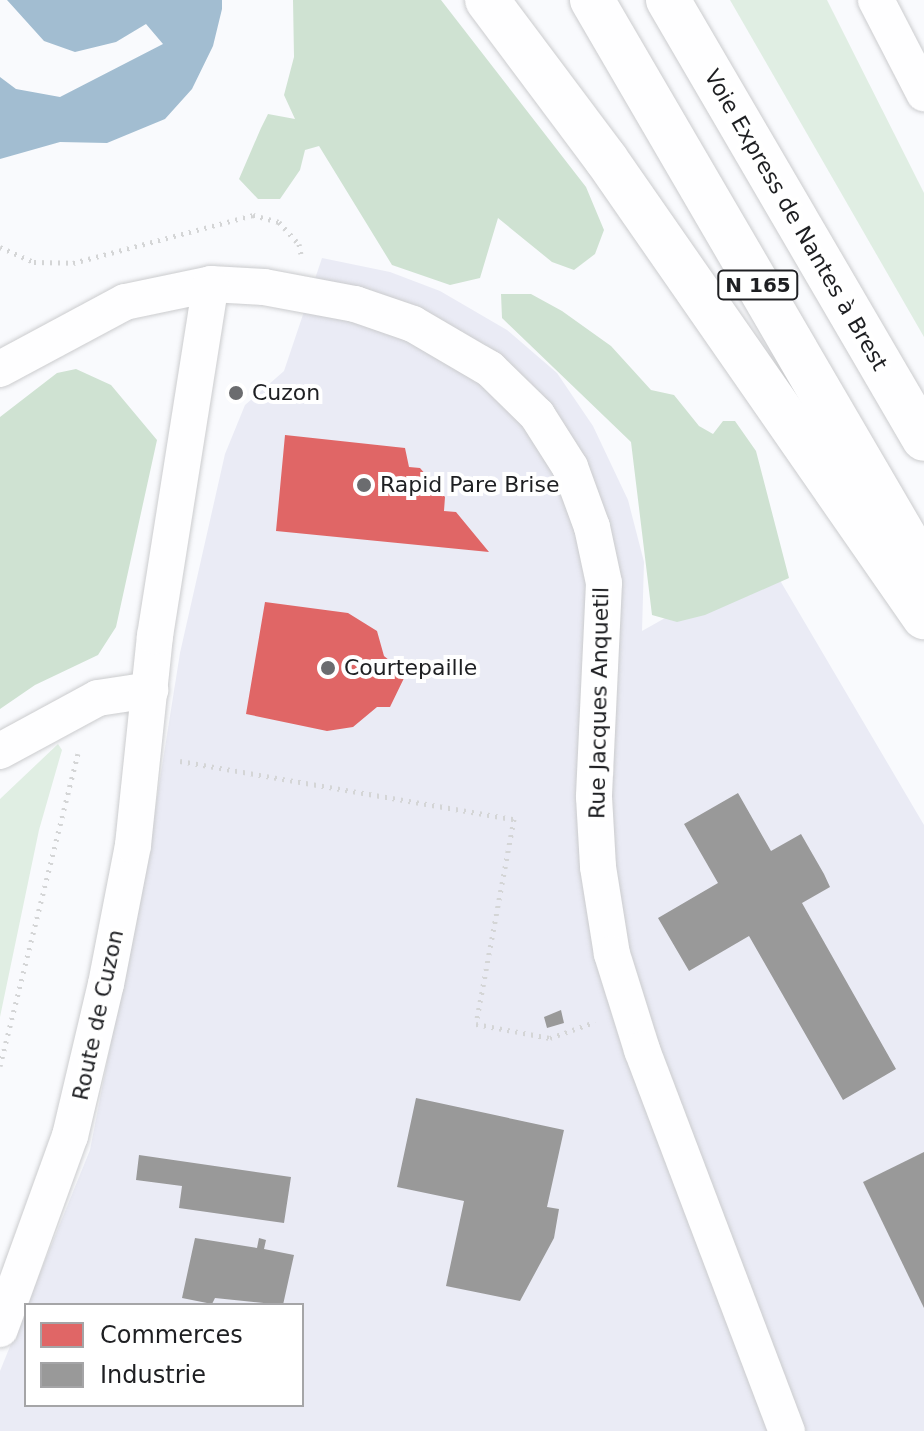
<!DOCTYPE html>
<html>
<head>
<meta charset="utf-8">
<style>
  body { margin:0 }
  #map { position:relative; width:924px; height:1431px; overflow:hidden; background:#f9fafd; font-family:"DejaVu Sans",sans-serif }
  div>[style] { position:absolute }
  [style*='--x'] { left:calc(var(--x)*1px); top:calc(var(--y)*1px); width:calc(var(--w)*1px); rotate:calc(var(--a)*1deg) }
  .built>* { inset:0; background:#eaebf5 }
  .green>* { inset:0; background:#e0eee3 }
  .forest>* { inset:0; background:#cfe2d2 }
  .water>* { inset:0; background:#a2bdd1 }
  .shops>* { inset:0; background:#e06666 }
  .industry>* { inset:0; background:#999 }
  .path>* { height:5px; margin-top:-2.5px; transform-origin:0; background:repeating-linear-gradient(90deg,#d4d5d6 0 2px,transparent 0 8px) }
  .roads { filter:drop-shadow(0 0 2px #cbccce) drop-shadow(0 0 2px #cbccce) }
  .street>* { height:36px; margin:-18px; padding:0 18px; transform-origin:18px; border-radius:18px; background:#fefeff }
  .highway>* { height:44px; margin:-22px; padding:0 22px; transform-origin:22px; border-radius:22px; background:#fefeff }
  .dots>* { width:22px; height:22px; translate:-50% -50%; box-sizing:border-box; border:4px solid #fff; border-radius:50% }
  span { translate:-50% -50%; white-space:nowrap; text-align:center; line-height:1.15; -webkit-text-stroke:8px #fff; paint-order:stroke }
  .shield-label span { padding:2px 6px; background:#fff; border:2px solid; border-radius:6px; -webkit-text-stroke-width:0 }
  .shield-label { font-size:20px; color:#1e1f22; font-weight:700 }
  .street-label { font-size:22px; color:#1e1f22 }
  .poi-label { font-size:22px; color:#1e1f22 }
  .left { translate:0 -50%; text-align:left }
  .legend { position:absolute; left:24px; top:1303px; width:280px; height:104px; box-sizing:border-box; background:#fff; border:2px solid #a5a5a7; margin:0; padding:10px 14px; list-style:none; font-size:24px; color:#1e1f22 }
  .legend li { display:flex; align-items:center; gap:16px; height:40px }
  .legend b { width:40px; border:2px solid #a5a5a7 }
</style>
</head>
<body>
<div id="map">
  <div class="built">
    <div style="clip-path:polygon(322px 258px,390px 272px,440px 291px,507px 330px,557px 373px,593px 426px,628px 500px,644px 562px,642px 631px,768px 560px,924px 825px,924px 1431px,0 1431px,0 1371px,26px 1307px,26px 1405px,302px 1405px,302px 1305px,27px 1305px,90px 1150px,150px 842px,180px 653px,225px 454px,245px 405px,284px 371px)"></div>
  </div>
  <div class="green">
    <div style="clip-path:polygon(730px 0,827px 0,924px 193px,924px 337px)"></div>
    <div style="clip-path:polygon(58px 744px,62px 750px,39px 830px,0 1017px,0 799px)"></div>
  </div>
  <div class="forest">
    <div style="clip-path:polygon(293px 0,441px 0,586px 187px,604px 230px,595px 254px,574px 270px,552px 262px,498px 218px,480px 278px,450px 285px,392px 265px,319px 146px,305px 150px,300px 170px,280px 199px,258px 199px,239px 179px,261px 128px,268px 114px,295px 119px,284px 95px,294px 57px)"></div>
    <div style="clip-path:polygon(501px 294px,531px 294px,562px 311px,611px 346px,651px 390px,674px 395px,699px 426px,713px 434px,723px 421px,735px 421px,756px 451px,789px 578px,705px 615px,677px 622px,652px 615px,631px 442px,502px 318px)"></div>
    <div style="clip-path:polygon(76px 369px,111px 385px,157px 440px,116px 627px,98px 655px,35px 685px,0 709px,0 417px,57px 373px)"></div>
  </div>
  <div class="water">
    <div style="clip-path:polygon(7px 0,222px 0,222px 9px,213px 46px,192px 89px,165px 119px,107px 143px,60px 142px,0 159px,0 77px,16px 89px,60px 97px,163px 44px,146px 24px,116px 42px,75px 52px,44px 41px)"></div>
  </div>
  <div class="shops">
    <div style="clip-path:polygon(285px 435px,405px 448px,409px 467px,420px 468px,445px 497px,444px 511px,456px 512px,489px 552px,276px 531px)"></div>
    <div style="clip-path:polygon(265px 602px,348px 613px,377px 631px,384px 656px,406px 674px,390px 707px,377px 707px,353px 727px,327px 731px,246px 714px)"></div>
  </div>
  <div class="industry">
    <div style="clip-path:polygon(738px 793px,771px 851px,801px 834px,824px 874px,830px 887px,802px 903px,896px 1069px,843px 1100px,749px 936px,689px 971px,658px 918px,718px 883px,684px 824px)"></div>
    <div style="clip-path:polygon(561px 1010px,564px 1023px,547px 1028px,544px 1017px)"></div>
    <div style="clip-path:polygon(416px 1098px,564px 1130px,547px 1207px,559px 1209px,554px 1238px,520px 1301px,446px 1286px,464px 1201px,397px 1187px)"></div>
    <div style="clip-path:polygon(924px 1152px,924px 1308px,863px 1182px)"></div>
    <div style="clip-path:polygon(139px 1155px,291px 1177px,284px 1223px,179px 1208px,182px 1186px,136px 1180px)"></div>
    <div style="clip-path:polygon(195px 1238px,257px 1248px,259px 1238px,266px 1240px,264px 1249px,294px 1255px,283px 1305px,215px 1298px,212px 1304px,182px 1298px)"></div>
  </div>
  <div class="path">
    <div style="--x:0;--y:247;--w:37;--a:24"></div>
    <div style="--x:34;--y:262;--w:39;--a:1"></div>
    <div style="--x:73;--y:263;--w:186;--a:-14.9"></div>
    <div style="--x:253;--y:215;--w:27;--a:15"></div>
    <div style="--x:279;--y:222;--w:30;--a:48"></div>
    <div style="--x:299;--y:244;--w:10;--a:79"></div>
    <div style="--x:180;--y:761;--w:339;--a:9.9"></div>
    <div style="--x:514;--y:819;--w:208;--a:100.5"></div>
    <div style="--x:476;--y:1024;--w:75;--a:10.7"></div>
    <div style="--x:550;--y:1038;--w:48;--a:-19.6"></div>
    <div style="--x:0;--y:1066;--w:322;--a:-76"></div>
  </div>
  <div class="roads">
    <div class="street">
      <div style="--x:876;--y:0;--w:105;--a:62.7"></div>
      <div style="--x:0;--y:369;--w:142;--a:-28.2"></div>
      <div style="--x:125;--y:302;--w:88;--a:-11.8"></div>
      <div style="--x:211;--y:284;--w:53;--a:3.2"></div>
      <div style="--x:264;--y:287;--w:93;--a:10.6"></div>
      <div style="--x:355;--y:304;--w:61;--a:19"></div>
      <div style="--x:413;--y:324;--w:89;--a:30.3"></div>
      <div style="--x:490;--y:369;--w:66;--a:44.4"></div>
      <div style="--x:537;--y:415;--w:62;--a:57.6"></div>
      <div style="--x:570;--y:467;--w:64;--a:69.9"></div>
      <div style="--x:592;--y:527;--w:57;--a:77.9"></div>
      <div style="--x:604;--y:583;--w:214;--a:92.7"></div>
      <div style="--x:594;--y:797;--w:70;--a:86.7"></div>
      <div style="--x:598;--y:867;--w:88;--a:80.9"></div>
      <div style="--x:612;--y:954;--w:101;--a:72.6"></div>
      <div style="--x:642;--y:1050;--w:408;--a:69.2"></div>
      <div style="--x:0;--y:751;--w:111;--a:-28.4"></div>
      <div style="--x:98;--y:698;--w:53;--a:-8.7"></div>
      <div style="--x:0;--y:1329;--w:205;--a:-70.1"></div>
      <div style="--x:70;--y:1136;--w:156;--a:-76.7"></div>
      <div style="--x:106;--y:984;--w:142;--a:-79"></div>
      <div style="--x:133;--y:845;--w:210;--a:-84"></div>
      <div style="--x:155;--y:636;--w:356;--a:-81"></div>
    </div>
    <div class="highway">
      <div style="--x:487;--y:0;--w:199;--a:53.2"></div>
      <div style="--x:606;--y:159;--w:558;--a:55.23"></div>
      <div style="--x:592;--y:0;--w:660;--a:59.78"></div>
      <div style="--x:668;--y:0;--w:508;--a:59.75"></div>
    </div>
  </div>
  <div class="dots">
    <div style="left:236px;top:393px;background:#6b6c6f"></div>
    <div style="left:364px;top:485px;background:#6b6c6f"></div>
    <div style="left:328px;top:668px;background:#6b6c6f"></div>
  </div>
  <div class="shield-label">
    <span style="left:758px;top:285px">N 165</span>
  </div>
  <div class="street-label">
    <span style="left:796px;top:220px;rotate:60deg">Voie Express de Nantes à Brest</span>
    <span style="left:599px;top:703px;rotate:-89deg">Rue Jacques Anquetil</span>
    <span style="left:98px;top:1015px;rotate:-78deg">Route de Cuzon</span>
  </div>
  <div class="poi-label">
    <span class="left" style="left:252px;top:393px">Cuzon</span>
    <span class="left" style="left:380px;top:485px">Rapid Pare Brise</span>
    <span class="left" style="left:344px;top:668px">Courtepaille</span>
  </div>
  <ul class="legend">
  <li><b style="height:22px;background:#e06666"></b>Commerces</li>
  <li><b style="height:22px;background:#999"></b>Industrie</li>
  </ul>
</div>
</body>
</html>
